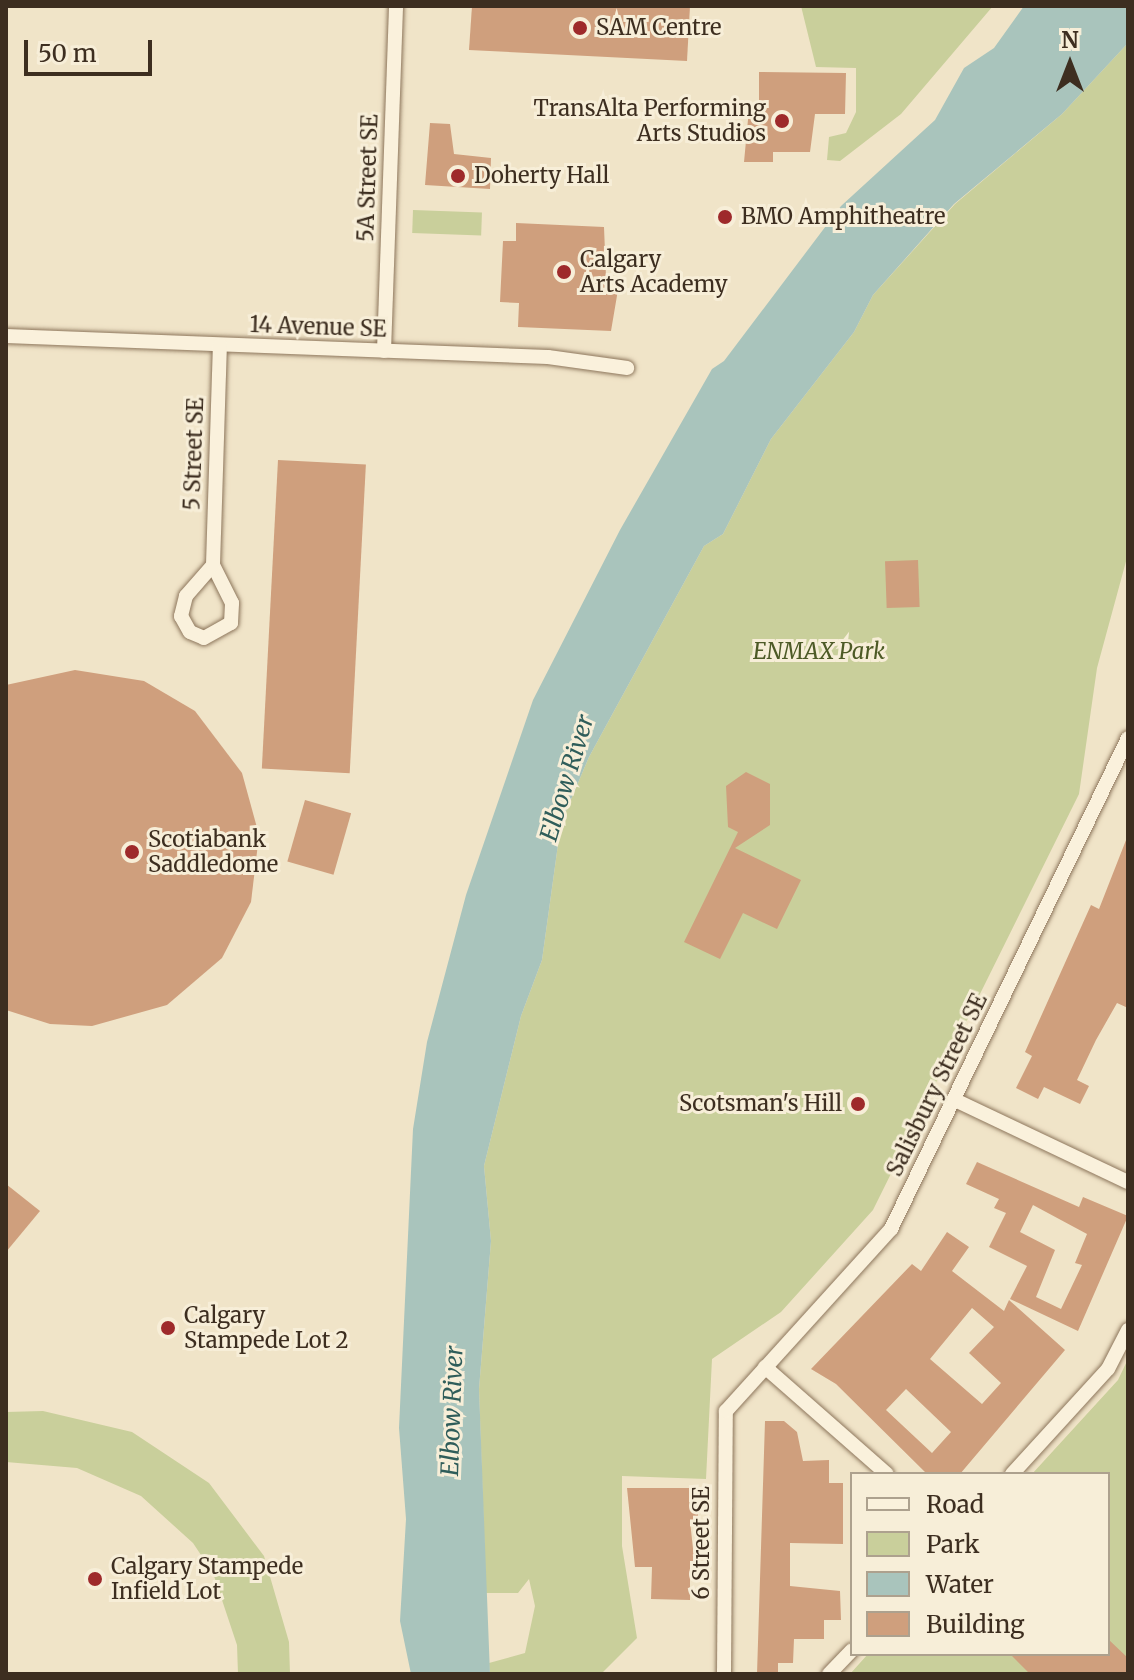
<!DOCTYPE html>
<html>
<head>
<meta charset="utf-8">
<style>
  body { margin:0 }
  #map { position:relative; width:1134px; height:1680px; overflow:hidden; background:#f0e4c8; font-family:Merriweather,serif }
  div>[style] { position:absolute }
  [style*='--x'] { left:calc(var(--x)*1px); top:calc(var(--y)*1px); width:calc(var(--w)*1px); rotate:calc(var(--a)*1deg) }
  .green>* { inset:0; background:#c9cf9b; transform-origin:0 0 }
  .water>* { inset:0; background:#a9c4bc }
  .building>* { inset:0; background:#cf9f7d; transform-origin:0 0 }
  .roads { filter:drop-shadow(0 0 2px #8d765c) drop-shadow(0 0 2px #8d765c) }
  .street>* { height:14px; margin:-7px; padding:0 7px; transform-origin:7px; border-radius:7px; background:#faf1dc }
  .dots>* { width:22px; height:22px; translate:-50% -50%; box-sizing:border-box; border:4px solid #f7eed8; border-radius:50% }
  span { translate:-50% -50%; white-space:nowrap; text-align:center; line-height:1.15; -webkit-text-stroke:6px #f7eed8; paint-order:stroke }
  .poi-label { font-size:22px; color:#3d2e20 }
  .left { translate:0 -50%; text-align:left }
  .right { translate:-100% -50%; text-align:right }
  .street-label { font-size:22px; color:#3d2e20 }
  .park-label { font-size:22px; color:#4d5a26; font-style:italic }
  .water-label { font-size:24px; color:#2f5d5a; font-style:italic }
  .frame { position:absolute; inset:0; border:8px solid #3d2e20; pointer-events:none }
  .legend { position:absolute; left:850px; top:1472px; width:260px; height:184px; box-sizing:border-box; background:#f7eed8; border:2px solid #ada18e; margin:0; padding:10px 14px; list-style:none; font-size:24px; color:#3d2e20 }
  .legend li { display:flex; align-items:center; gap:16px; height:40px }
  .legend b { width:40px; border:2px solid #ada18e }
  .north { position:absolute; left:1030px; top:24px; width:80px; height:80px; -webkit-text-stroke:6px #f7eed8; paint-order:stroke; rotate:0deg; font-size:22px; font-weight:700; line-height:32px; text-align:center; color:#3d2e20 }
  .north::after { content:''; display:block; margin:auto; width:28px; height:36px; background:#3d2e20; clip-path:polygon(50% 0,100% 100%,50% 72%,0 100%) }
  .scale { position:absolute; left:24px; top:40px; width:128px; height:36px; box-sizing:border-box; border:4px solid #3d2e20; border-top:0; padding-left:10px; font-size:24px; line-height:28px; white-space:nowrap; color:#3d2e20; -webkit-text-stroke:6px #f7eed8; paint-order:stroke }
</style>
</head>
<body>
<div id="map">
  <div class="green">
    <div style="clip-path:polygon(801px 6px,993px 6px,901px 114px,840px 161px,827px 160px,829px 137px,846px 133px,856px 112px,856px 68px,816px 67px)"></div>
    <div style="clip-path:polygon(1128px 43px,1128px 554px,1097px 668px,1079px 794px,873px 1210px,781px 1312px,712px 1359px,706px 1479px,622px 1476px,622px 1546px,637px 1638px,601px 1674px,490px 1674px,489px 1663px,525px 1653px,535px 1606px,529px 1579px,518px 1593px,486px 1593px,479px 1389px,491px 1241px,484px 1166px,521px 1016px,542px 960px,561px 823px,589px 757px,704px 546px,723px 534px,771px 439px,854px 332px,873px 295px,955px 204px,1062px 114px)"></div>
    <div style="left:413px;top:210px;width:69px;height:23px;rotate:2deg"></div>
    <div style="clip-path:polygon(1128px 1359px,1128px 1674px,850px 1674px,868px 1654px,1108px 1654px,1108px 1474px,1032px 1474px,1118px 1380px)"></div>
    <div style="clip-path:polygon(43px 1411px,132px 1432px,209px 1483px,264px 1556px,289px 1642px,290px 1674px,238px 1674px,237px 1645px,213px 1573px,193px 1543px,141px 1496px,77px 1468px,6px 1462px,6px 1412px)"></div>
  </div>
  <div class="water">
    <div style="clip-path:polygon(1024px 6px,1128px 6px,1128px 43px,1062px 114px,954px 204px,873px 295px,854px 332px,771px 439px,723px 534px,704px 546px,589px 757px,561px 823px,542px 960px,521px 1016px,484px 1166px,491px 1241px,479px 1389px,490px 1674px,411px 1674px,400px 1621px,406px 1519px,399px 1428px,413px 1129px,427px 1042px,466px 895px,533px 700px,620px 530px,712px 369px,724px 361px,841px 206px,935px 120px,964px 68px,994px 48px)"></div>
  </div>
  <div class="building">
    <div style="clip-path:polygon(472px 6px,690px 6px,687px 61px,469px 50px)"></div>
    <div style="clip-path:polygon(759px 72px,846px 73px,845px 114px,815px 114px,810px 152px,773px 152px,773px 162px,744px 162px,749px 109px,759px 109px)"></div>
    <div style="clip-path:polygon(430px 123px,450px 124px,454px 154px,491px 158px,490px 189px,425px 185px)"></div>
    <div style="clip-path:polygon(516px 223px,604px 227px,606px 277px,620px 278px,611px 331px,518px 327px,519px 303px,500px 302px,503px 241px,516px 241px)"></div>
    <div style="left:278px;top:460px;width:88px;height:309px;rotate:3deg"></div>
    <div style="left:918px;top:560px;width:47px;height:33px;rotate:88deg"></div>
    <div style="clip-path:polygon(75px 670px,144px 681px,195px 711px,242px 773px,259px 835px,251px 902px,222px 958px,167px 1005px,92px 1026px,50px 1024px,6px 1010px,6px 685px)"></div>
    <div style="clip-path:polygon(746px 772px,770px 784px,770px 825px,735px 848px,801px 880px,777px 929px,743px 913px,720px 959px,684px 942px,738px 832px,728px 827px,726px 786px)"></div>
    <div style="left:305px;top:800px;width:48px;height:64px;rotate:16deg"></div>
    <div style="clip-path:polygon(1128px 835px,1128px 1008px,1117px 1003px,1096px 1040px,1077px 1080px,1089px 1086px,1080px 1104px,1044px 1087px,1038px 1099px,1016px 1088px,1032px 1056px,1025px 1052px,1091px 905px,1099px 909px)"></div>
    <div style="clip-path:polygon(evenodd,977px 1162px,1079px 1207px,1083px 1197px,1128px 1216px,1078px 1331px,1010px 1299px,1027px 1266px,989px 1247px,1006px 1213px,994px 1208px,999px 1199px,966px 1184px,977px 1162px,1033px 1205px,1087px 1234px,1075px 1263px,1082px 1265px,1061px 1309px,1036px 1297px,1055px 1250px,1020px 1232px,1033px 1205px)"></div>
    <div style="clip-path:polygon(6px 1184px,40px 1211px,6px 1252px)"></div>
    <div style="clip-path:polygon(evenodd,947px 1232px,969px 1247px,952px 1271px,1004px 1311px,1009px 1300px,1065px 1350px,960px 1474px,927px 1474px,836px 1384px,811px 1369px,912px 1264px,921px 1271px,947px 1232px,972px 1308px,994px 1327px,969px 1353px,1001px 1383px,982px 1404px,930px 1359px,972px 1308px,947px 1232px,906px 1389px,951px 1432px,932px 1453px,886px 1410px,906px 1389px)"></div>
    <div style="clip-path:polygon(765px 1421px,784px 1421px,797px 1432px,803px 1461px,829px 1460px,829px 1483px,843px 1483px,843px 1544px,790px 1543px,790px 1586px,840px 1591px,841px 1620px,824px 1620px,824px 1639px,794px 1639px,793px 1663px,778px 1663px,778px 1674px,757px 1674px)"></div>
    <div style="clip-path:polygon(627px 1488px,698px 1488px,698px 1521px,690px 1521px,695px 1567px,690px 1567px,690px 1600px,651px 1599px,652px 1567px,635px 1567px)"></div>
    <div style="clip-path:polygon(1108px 1639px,1128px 1658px,1128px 1674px,1030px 1674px,1010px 1654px,1108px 1654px)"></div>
  </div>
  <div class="roads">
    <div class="street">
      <div style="--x:6;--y:336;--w:542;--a:2.22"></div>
      <div style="--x:548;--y:357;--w:80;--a:7.9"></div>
      <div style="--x:384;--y:351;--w:345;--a:-88"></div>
      <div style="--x:213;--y:565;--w:41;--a:131.1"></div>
      <div style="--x:186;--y:596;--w:21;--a:104"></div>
      <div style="--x:181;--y:616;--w:18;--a:61"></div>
      <div style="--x:190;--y:632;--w:15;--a:23"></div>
      <div style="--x:204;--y:638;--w:31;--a:-29"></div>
      <div style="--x:231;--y:623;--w:20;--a:-87"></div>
      <div style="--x:232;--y:603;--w:42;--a:-116.6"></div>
      <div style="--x:213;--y:565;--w:220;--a:-88.2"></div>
      <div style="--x:955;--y:1100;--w:191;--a:25.4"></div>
      <div style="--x:765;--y:1367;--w:162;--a:41.3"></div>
      <div style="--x:1012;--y:1474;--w:142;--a:-47.6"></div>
      <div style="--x:1108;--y:1369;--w:44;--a:-62.9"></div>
      <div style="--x:724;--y:1674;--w:263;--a:-89.6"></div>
      <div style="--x:726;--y:1411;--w:246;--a:-47.8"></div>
      <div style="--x:891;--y:1229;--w:545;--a:-64.23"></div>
      <div style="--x:829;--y:1674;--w:33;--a:-46"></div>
    </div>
  </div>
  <div class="dots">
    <div style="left:580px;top:28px;background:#9e2a2b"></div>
    <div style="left:782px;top:121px;background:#9e2a2b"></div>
    <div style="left:458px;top:176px;background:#9e2a2b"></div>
    <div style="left:725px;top:217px;background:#9e2a2b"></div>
    <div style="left:564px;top:272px;background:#9e2a2b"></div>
    <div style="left:132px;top:852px;background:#9e2a2b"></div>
    <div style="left:858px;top:1104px;background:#9e2a2b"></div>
    <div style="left:168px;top:1328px;background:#9e2a2b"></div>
    <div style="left:95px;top:1579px;background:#9e2a2b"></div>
  </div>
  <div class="poi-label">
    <span class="left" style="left:596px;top:28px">SAM Centre</span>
    <span class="right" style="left:766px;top:121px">TransAlta Performing<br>Arts Studios</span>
    <span class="left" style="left:474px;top:176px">Doherty Hall</span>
    <span class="left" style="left:741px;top:217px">BMO Amphitheatre</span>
    <span class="left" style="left:580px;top:272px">Calgary<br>Arts Academy</span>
    <span class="left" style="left:148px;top:852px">Scotiabank<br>Saddledome</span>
    <span class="right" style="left:842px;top:1104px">Scotsman's Hill</span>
    <span class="left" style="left:184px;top:1328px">Calgary<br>Stampede Lot 2</span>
    <span class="left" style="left:111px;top:1579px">Calgary Stampede<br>Infield Lot</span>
  </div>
  <div class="street-label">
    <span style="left:368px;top:178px;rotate:-88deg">5A Street SE</span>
    <span style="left:318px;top:327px;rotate:2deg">14 Avenue SE</span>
    <span style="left:194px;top:454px;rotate:-88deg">5 Street SE</span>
    <span style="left:937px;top:1085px;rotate:-64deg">Salisbury Street SE</span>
    <span style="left:702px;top:1543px;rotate:-90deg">6 Street SE</span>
  </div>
  <div class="park-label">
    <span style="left:819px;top:652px">ENMAX Park</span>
  </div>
  <div class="water-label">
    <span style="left:567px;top:778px;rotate:-73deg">Elbow River</span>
    <span style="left:452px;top:1411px;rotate:-88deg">Elbow River</span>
  </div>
  <div class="frame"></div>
  <ul class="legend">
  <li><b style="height:10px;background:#faf1dc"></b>Road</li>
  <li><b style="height:22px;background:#c9cf9b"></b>Park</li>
  <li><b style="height:22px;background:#a9c4bc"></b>Water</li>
  <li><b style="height:22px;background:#cf9f7d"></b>Building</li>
  </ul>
  <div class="north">N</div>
  <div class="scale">50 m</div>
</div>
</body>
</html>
